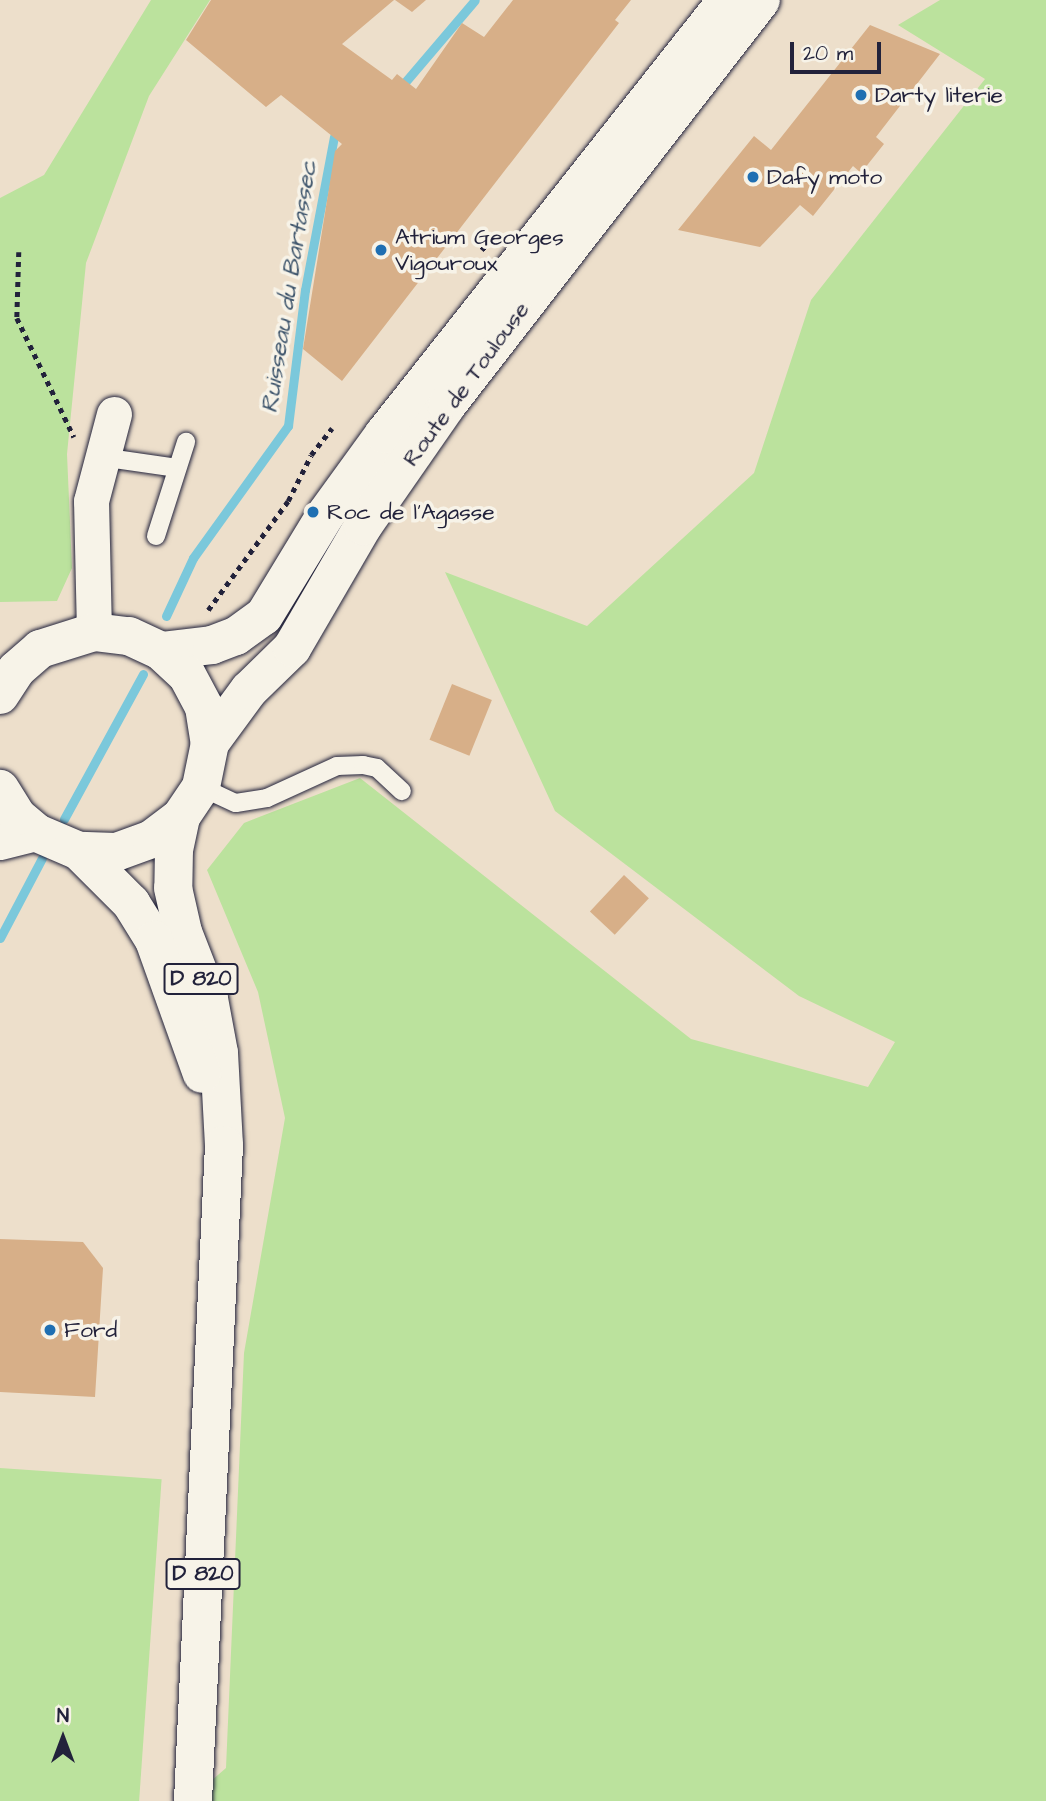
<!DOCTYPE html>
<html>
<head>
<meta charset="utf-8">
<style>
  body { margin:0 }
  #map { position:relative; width:1046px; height:1801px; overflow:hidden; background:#eddfcb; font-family:"Architects Daughter",sans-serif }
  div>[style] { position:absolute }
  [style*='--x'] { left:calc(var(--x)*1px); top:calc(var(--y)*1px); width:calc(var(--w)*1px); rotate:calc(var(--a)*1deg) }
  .green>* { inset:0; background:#bbe29d; transform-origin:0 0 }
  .stream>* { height:9px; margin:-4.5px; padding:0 4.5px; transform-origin:4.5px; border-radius:4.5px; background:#7bc8db }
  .building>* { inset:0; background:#d7af88; transform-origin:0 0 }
  .path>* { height:4.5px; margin-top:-2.25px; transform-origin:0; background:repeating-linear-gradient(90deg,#22223b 0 5px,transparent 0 10px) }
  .roads { filter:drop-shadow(0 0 2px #22223b) drop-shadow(0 0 2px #22223b) }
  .service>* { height:18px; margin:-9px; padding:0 9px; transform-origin:9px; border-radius:9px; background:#f7f3e8 }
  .minor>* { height:35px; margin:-17.5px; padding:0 17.5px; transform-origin:17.5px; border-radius:17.5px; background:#f7f3e8 }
  .primary>* { height:38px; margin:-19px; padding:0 19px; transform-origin:19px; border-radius:19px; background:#f7f3e8 }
  .dots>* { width:19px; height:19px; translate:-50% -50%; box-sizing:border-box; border:4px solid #f7f3e8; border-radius:50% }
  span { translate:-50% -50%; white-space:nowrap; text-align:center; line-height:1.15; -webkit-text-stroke:7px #f7f3e8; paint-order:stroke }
  .shield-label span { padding:2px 5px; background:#f7f3e8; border:2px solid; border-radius:5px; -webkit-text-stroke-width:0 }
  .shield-label { font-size:21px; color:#22223b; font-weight:700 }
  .poi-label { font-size:23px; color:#22223b }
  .left { translate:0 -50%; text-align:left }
  .street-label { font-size:23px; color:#22223b }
  .water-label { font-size:24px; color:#3d546b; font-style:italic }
  .north { position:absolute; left:28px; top:1703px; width:70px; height:70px; -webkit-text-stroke:5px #f7f3e8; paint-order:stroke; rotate:0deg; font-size:19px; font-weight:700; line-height:28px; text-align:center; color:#22223b }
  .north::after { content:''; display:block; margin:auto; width:24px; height:32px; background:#22223b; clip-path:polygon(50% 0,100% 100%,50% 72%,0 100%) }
  .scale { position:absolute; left:790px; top:42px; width:91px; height:32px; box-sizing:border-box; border:4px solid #22223b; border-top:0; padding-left:9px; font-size:21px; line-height:24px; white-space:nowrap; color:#22223b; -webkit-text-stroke:5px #f7f3e8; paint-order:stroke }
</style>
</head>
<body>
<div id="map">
  <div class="green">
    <div style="clip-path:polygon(151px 0,210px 0,149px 96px,86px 263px,67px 454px,72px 568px,57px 601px,0 602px,0 198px,44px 175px)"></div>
    <div style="clip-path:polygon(940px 0,1046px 0,1046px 1801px,188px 1801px,226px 1768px,244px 1353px,285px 1118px,258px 992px,207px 870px,244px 823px,360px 778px,691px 1039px,868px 1087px,895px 1042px,799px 996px,555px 811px,445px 572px,587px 626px,754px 473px,811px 300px,985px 79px,898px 25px)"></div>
    <div style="left:0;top:1468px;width:162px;height:333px;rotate:4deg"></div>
  </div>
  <div class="stream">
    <div style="--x:406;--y:81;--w:106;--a:-49.6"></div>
    <div style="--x:166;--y:616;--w:64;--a:-65"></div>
    <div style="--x:193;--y:558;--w:163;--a:-54.3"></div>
    <div style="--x:288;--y:426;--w:137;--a:-82.9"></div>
    <div style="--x:305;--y:290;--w:156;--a:-79.3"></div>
    <div style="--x:64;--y:819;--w:165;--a:-61.4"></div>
    <div style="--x:0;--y:938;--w:90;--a:-62.3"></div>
  </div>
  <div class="building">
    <div style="clip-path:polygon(211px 0,394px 0,342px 44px,392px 80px,397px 74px,416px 89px,462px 23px,484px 37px,513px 0,631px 0,615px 20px,619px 23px,342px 381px,303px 349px,335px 151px,342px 144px,281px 95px,266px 107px,186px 40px)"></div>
    <div style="clip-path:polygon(395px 0,426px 0,412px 12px)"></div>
    <div style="clip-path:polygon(870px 25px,940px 54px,876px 137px,884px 144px,861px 173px,853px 166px,813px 216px,800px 205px,760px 247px,678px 230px,754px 136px,771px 150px)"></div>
    <div style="left:452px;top:684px;width:43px;height:60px;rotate:22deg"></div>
    <div style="left:624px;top:875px;width:34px;height:50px;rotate:43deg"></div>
    <div style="clip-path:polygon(0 1239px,83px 1242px,103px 1268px,95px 1397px,0 1392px)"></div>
  </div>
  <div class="path">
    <div style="--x:474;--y:240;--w:17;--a:40"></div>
    <div style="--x:19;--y:252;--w:66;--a:91.7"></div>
    <div style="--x:17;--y:318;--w:132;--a:64.4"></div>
    <div style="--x:208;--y:610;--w:135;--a:-53.7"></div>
    <div style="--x:288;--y:501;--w:51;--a:-63.4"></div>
    <div style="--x:311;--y:455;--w:34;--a:-52"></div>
  </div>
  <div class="roads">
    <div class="service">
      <div style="--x:101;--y:457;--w:77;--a:8.2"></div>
      <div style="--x:156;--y:536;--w:99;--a:-72.3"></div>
      <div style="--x:201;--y:787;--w:38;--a:25"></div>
      <div style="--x:236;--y:803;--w:31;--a:-9"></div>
      <div style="--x:267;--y:798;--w:77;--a:-24.6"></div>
      <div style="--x:337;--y:766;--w:26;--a:-2"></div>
      <div style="--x:363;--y:765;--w:14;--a:12"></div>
      <div style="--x:377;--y:768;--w:34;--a:43"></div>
    </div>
    <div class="minor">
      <div style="--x:94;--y:632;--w:131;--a:-91.3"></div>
      <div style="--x:91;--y:501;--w:90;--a:-75.2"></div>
      <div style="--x:0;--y:842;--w:38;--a:-14"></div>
    </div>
    <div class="primary">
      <div style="--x:161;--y:651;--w:51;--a:-6.7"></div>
      <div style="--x:212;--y:645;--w:26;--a:-21"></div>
      <div style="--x:236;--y:636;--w:34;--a:-36"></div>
      <div style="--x:264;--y:616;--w:119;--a:-58.7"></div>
      <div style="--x:326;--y:514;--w:99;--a:-54.1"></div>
      <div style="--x:384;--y:434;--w:553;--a:-51.68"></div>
      <div style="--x:0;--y:695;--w:30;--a:-57"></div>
      <div style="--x:16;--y:670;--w:32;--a:-41"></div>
      <div style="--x:40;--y:649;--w:57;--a:-17.5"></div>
      <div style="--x:94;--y:632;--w:35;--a:7"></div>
      <div style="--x:129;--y:636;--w:35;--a:25"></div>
      <div style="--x:161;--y:651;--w:35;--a:43"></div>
      <div style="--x:187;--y:675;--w:36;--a:62"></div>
      <div style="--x:204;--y:707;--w:36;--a:81"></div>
      <div style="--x:210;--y:743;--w:45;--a:101.6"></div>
      <div style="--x:201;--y:787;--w:36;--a:124"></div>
      <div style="--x:181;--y:817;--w:36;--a:143"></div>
      <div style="--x:152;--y:839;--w:38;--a:160"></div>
      <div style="--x:116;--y:852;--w:37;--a:-178"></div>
      <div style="--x:79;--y:851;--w:46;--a:-156.8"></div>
      <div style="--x:37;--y:833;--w:26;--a:-140"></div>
      <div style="--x:17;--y:816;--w:32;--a:-122"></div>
      <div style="--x:210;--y:743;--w:66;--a:-53.7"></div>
      <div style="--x:249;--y:690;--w:60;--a:-44.3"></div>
      <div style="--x:292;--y:648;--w:141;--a:-59.8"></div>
      <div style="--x:363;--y:526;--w:147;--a:-55.2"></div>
      <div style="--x:447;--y:405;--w:512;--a:-52.21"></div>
      <div style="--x:181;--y:817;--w:33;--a:102"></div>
      <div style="--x:174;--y:849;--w:39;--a:91"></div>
      <div style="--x:173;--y:888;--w:45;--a:77.2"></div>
      <div style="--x:183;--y:932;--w:72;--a:68.8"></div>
      <div style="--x:209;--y:999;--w:55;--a:79.5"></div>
      <div style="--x:219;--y:1053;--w:92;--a:86.9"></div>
      <div style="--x:224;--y:1145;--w:657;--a:92.71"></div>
      <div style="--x:79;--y:851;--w:74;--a:45"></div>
      <div style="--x:131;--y:903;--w:44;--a:58.1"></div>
      <div style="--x:154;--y:940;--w:142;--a:70.3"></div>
    </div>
  </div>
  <div class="dots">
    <div style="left:861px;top:95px;background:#1f6fb2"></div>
    <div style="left:753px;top:177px;background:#1f6fb2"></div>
    <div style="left:381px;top:250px;background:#1f6fb2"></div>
    <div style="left:313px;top:512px;background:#1f6fb2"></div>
    <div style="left:50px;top:1330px;background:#1f6fb2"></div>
  </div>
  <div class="shield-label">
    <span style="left:201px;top:979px">D 820</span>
    <span style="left:203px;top:1574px">D 820</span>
  </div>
  <div class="poi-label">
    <span class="left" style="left:875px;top:95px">Darty literie</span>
    <span class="left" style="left:767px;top:177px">Dafy moto</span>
    <span class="left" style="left:395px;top:250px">Atrium Georges<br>Vigouroux</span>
    <span class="left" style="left:327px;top:512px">Roc de l'Agasse</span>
    <span class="left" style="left:64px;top:1330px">Ford</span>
  </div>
  <div class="street-label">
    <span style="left:466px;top:384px;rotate:-54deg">Route de Toulouse</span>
  </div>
  <div class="water-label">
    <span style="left:290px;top:287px;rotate:-81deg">Ruisseau du Bartassec</span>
  </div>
  <div class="north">N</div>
  <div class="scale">20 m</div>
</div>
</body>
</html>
